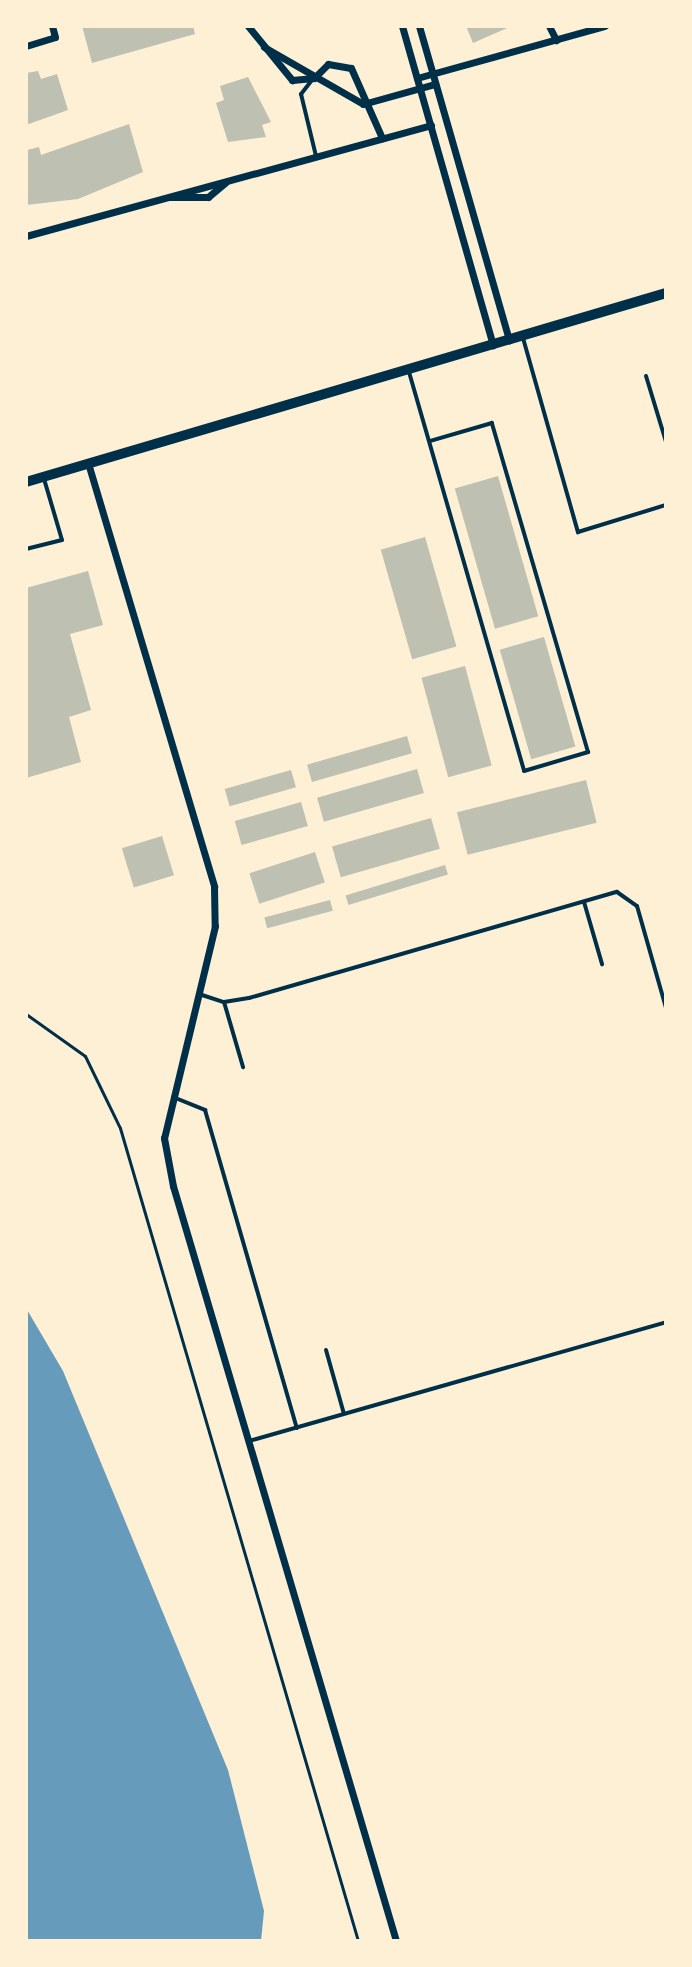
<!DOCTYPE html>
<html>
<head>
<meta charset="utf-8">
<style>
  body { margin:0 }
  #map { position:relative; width:692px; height:1967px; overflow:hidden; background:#fdf0d5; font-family:Jost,sans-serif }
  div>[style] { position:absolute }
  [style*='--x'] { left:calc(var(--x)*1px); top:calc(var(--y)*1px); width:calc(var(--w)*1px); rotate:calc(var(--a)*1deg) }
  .water>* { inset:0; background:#669bbc }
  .building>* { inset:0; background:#bec0b2; transform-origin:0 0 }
  .path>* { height:3px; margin:-1.5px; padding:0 1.5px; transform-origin:1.5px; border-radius:1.5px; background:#003049 }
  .service>* { height:4px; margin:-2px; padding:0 2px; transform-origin:2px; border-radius:2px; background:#003049 }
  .minor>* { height:7px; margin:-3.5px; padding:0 3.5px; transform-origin:3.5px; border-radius:3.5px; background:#003049 }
  .secondary>* { height:10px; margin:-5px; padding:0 5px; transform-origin:5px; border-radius:5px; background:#003049 }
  span { translate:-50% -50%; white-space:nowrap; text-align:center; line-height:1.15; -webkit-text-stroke:6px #fdf0d5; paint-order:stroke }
  .frame { position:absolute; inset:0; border:28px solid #fdf0d5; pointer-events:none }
</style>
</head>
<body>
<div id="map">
  <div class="water">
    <div style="clip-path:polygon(26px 1308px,63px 1371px,228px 1770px,264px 1911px,261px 1941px,26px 1941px)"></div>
  </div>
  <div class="building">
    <div style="clip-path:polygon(82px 26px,193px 26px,195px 34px,92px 63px)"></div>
    <div style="clip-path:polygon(466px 26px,512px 26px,473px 43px)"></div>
    <div style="clip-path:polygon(38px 71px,41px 79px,57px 74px,68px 110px,26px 125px,26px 73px)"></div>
    <div style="clip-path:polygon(248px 77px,271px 122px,262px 125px,266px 137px,228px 142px,216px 103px,224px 100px,220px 86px)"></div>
    <div style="clip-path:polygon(129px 124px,143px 172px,78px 199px,26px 205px,27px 150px,39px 147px,41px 155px)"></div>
    <div style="left:498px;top:476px;width:146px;height:45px;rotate:74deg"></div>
    <div style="left:425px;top:537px;width:114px;height:46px;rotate:74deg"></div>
    <div style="clip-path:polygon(88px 571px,103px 625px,70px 634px,91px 710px,69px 717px,81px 762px,26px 778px,26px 588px)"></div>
    <div style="left:544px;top:637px;width:114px;height:46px;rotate:74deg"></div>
    <div style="left:465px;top:666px;width:103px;height:45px;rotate:75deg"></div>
    <div style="left:407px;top:736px;width:18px;height:104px;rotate:74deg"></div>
    <div style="left:417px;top:769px;width:25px;height:104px;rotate:74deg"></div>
    <div style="left:291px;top:770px;width:18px;height:69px;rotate:74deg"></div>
    <div style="left:586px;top:780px;width:44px;height:133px;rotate:76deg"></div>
    <div style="left:301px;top:802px;width:25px;height:69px;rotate:74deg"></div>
    <div style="left:431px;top:818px;width:32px;height:103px;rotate:74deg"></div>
    <div style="left:162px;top:836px;width:41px;height:42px;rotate:73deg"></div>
    <div style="left:315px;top:852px;width:32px;height:69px;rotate:72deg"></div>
    <div style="left:445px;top:865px;width:10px;height:104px;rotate:73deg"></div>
    <div style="left:330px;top:900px;width:11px;height:68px;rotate:75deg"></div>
  </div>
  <div class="path">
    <div style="--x:26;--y:1014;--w:72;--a:35.4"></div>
    <div style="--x:85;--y:1056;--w:80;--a:64.1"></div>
    <div style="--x:120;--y:1128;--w:847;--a:73.68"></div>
  </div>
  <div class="service">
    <div style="--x:312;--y:80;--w:18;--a:128"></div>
    <div style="--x:301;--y:94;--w:64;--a:76.4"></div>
    <div style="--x:523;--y:338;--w:202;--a:74.2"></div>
    <div style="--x:578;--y:532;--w:92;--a:-17.1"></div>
    <div style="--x:409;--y:372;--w:415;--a:73.9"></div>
    <div style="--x:524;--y:771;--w:67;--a:-16.5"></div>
    <div style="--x:588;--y:752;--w:343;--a:-106.3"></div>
    <div style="--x:492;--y:423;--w:65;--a:163.8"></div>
    <div style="--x:646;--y:376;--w:69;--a:73.1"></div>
    <div style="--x:26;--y:549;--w:37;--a:-14"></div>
    <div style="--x:62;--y:540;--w:64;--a:-106.4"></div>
    <div style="--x:584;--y:902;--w:65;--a:73.8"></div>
    <div style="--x:199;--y:994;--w:26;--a:18"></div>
    <div style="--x:224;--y:1002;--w:25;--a:-9"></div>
    <div style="--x:249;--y:998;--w:383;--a:-16.1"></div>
    <div style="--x:617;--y:892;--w:24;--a:35"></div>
    <div style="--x:637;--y:906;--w:106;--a:74.1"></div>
    <div style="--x:224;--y:1002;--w:68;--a:73.7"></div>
    <div style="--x:173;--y:1097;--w:35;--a:22"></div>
    <div style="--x:205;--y:1110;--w:331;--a:73.9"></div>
    <div style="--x:326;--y:1350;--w:66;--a:74.3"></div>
    <div style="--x:249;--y:1441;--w:434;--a:-15.9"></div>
  </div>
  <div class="minor">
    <div style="--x:248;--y:26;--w:70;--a:50.8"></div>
    <div style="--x:292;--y:80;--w:22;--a:-5"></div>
    <div style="--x:314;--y:78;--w:20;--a:-45"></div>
    <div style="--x:328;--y:64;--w:23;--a:10"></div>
    <div style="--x:351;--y:68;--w:77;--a:66.1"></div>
    <div style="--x:402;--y:26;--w:332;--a:74.1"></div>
    <div style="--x:419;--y:26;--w:327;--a:74"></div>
    <div style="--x:549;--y:26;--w:16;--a:63"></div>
    <div style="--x:26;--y:46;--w:30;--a:-17"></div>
    <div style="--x:55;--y:37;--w:11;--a:-105"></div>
    <div style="--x:264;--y:47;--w:114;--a:29.9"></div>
    <div style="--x:363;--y:104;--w:75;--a:-15.5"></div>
    <div style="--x:417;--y:78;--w:195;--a:-15.5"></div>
    <div style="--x:170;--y:197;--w:38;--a:0"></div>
    <div style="--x:208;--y:197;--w:23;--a:-40"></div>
    <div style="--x:26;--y:236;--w:420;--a:-15.3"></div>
    <div style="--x:88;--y:463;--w:442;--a:73.4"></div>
    <div style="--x:214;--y:887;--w:39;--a:89"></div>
    <div style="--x:215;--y:926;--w:218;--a:103.5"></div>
    <div style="--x:164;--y:1138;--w:49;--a:79.4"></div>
    <div style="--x:173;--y:1186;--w:787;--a:73.54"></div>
  </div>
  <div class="secondary">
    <div style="--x:26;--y:482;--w:667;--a:-16.45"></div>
  </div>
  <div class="frame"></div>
</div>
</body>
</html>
